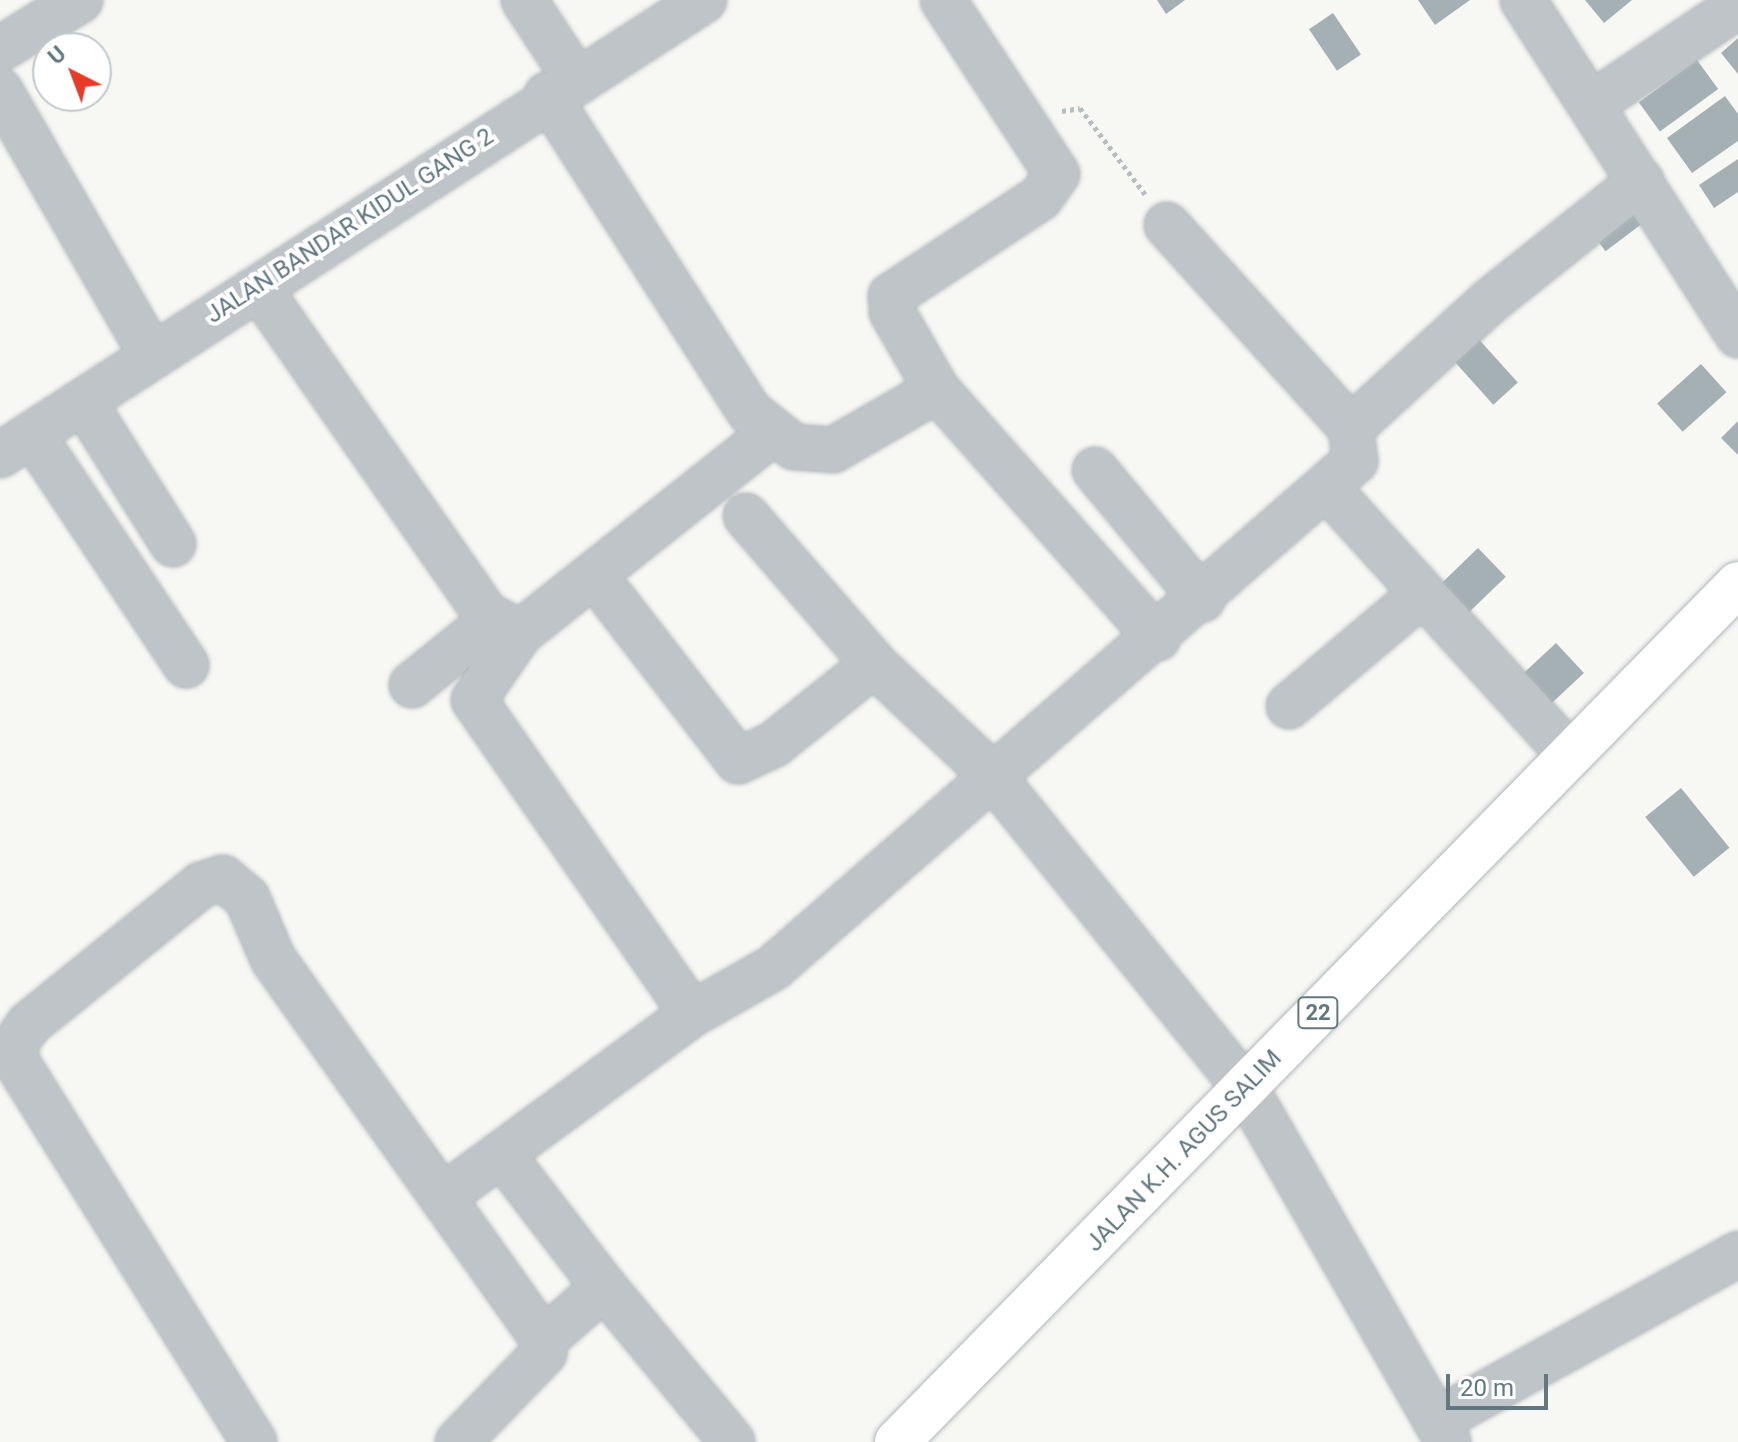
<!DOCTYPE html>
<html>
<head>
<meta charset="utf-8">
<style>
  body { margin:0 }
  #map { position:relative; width:1738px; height:1442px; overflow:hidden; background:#f7f7f4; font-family:Roboto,sans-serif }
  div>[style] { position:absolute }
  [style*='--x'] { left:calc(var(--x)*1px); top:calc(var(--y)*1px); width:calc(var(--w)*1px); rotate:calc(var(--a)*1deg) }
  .building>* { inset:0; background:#a5b0b4; transform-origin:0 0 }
  .path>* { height:5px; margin-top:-2.5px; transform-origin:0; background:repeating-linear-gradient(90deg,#b8bdbf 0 4px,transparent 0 8px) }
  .roads { filter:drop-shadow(0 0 2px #b1b7ba) drop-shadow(0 0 2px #b1b7ba) }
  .minor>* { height:44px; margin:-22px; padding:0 22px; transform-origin:22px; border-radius:22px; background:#bec4c7 }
  .highway>* { height:44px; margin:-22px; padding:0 22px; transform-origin:22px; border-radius:22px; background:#fff }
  span { translate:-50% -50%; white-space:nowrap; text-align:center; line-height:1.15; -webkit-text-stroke:8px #fff; paint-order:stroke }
  .shield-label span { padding:2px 6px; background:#fff; border:2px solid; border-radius:6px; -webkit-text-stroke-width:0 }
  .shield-label { font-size:22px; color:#627780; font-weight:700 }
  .street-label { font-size:24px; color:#627780 }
  .north { position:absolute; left:32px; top:32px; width:80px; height:80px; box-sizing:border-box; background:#fff; border:2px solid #c0c9cc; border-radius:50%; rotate:318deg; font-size:22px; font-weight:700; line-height:32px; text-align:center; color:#627780 }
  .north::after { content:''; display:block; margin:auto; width:28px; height:36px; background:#e63b26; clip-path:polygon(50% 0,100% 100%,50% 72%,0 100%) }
  .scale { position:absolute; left:1446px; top:1374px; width:102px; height:36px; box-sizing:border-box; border:4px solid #627780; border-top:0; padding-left:10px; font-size:24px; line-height:28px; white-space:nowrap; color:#627780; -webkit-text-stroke:6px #fff; paint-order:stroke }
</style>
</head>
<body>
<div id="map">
  <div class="building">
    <div style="clip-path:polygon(1157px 0,1185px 0,1166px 14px)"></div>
    <div style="clip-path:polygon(1418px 0,1470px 0,1435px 25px)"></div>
    <div style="clip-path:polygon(1585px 0,1632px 0,1604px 23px)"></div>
    <div style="left:1333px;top:13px;width:50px;height:29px;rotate:56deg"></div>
    <div style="clip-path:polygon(1738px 38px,1738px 74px,1721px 53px)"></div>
    <div style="left:1697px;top:60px;width:36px;height:72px;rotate:54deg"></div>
    <div style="clip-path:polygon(1725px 96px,1738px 114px,1738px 141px,1692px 173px,1667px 138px)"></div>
    <div style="clip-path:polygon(1738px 159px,1738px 192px,1714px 208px,1699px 185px)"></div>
    <div style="left:1625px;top:204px;width:26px;height:44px;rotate:53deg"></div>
    <div style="left:1475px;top:335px;width:64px;height:33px;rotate:48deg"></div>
    <div style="left:1701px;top:364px;width:38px;height:59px;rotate:48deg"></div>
    <div style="clip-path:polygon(1738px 421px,1738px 455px,1721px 438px)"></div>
    <div style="left:1478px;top:548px;width:40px;height:67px;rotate:46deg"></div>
    <div style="left:1556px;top:643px;width:41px;height:56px;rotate:47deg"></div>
    <div style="left:1681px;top:788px;width:77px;height:46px;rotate:51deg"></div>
  </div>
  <div class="path">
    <div style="--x:1062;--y:111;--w:18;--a:-9"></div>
    <div style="--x:1080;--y:108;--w:108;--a:52.9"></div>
  </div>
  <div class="roads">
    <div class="minor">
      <div style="--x:524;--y:0;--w:93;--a:56.8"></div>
      <div style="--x:943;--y:0;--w:208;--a:56.8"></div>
      <div style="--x:1057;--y:174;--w:29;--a:125"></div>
      <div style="--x:1040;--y:198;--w:178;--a:146.7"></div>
      <div style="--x:891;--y:296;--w:16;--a:86"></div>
      <div style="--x:892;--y:312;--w:90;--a:60"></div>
      <div style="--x:937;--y:390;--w:332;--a:48.4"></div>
      <div style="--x:1523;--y:0;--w:398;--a:57.3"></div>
      <div style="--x:0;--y:49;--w:94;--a:-31.5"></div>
      <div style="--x:0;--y:91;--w:303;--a:60.1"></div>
      <div style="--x:547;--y:95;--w:376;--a:57.4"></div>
      <div style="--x:750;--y:412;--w:56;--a:38.5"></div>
      <div style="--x:794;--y:447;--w:39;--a:4"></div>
      <div style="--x:833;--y:450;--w:120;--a:-30"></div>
      <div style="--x:1592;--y:104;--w:176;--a:-33.9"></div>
      <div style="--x:260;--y:290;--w:396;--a:55.1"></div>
      <div style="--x:487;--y:615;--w:11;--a:100"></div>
      <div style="--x:485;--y:626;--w:94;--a:141.1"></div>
      <div style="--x:83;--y:401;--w:169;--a:57.8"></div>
      <div style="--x:1351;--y:428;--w:188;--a:-42.4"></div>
      <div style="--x:1490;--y:301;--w:193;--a:-38.5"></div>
      <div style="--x:32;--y:434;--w:278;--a:56.3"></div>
      <div style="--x:0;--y:455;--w:838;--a:-32.87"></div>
      <div style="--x:1095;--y:470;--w:168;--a:50.3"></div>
      <div style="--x:1328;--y:489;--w:360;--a:47.7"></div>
      <div style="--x:746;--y:516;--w:196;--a:49.1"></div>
      <div style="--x:874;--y:664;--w:159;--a:43.2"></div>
      <div style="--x:990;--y:773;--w:407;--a:51"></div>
      <div style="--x:1246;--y:1089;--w:407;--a:60.2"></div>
      <div style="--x:612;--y:598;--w:206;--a:52.3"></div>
      <div style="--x:738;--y:761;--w:38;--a:-25"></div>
      <div style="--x:773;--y:745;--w:129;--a:-38.7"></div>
      <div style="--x:495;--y:619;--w:29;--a:29"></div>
      <div style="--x:520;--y:633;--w:324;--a:-38.4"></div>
      <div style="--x:520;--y:633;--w:81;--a:124.5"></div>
      <div style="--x:474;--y:700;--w:382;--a:55.2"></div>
      <div style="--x:1289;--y:706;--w:174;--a:-40.1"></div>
      <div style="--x:503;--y:1156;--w:165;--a:52.4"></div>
      <div style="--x:444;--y:1196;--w:308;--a:-36.3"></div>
      <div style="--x:692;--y:1014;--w:93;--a:-29.6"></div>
      <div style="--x:773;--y:968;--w:772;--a:-41.06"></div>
      <div style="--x:1355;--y:461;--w:33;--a:-97"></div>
      <div style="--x:1351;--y:428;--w:274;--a:-132.2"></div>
      <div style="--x:544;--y:1340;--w:80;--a:-41.5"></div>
      <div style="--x:604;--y:1287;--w:201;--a:50.4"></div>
      <div style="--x:1436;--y:1421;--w:345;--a:-28.9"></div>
      <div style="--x:254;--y:1442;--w:447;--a:-122"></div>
      <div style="--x:17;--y:1063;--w:19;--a:-96"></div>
      <div style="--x:15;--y:1044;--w:24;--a:-55"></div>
      <div style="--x:29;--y:1024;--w:221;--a:-38.9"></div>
      <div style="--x:201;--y:885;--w:23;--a:-18"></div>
      <div style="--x:223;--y:878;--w:31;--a:40"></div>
      <div style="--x:247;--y:898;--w:66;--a:66.9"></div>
      <div style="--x:273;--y:959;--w:468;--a:54.6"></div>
      <div style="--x:544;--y:1340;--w:13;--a:90"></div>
      <div style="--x:544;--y:1353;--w:124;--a:134"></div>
    </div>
    <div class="highway">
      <div style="--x:897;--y:1442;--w:1201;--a:-45.57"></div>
    </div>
  </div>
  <div class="shield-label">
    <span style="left:1318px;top:1013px">22</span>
  </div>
  <div class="street-label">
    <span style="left:350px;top:226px;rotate:-33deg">JALAN BANDAR KIDUL GANG 2</span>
    <span style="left:1184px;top:1151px;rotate:-46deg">JALAN K.H. AGUS SALIM</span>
  </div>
  <div class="north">U</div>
  <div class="scale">20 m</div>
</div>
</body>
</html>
